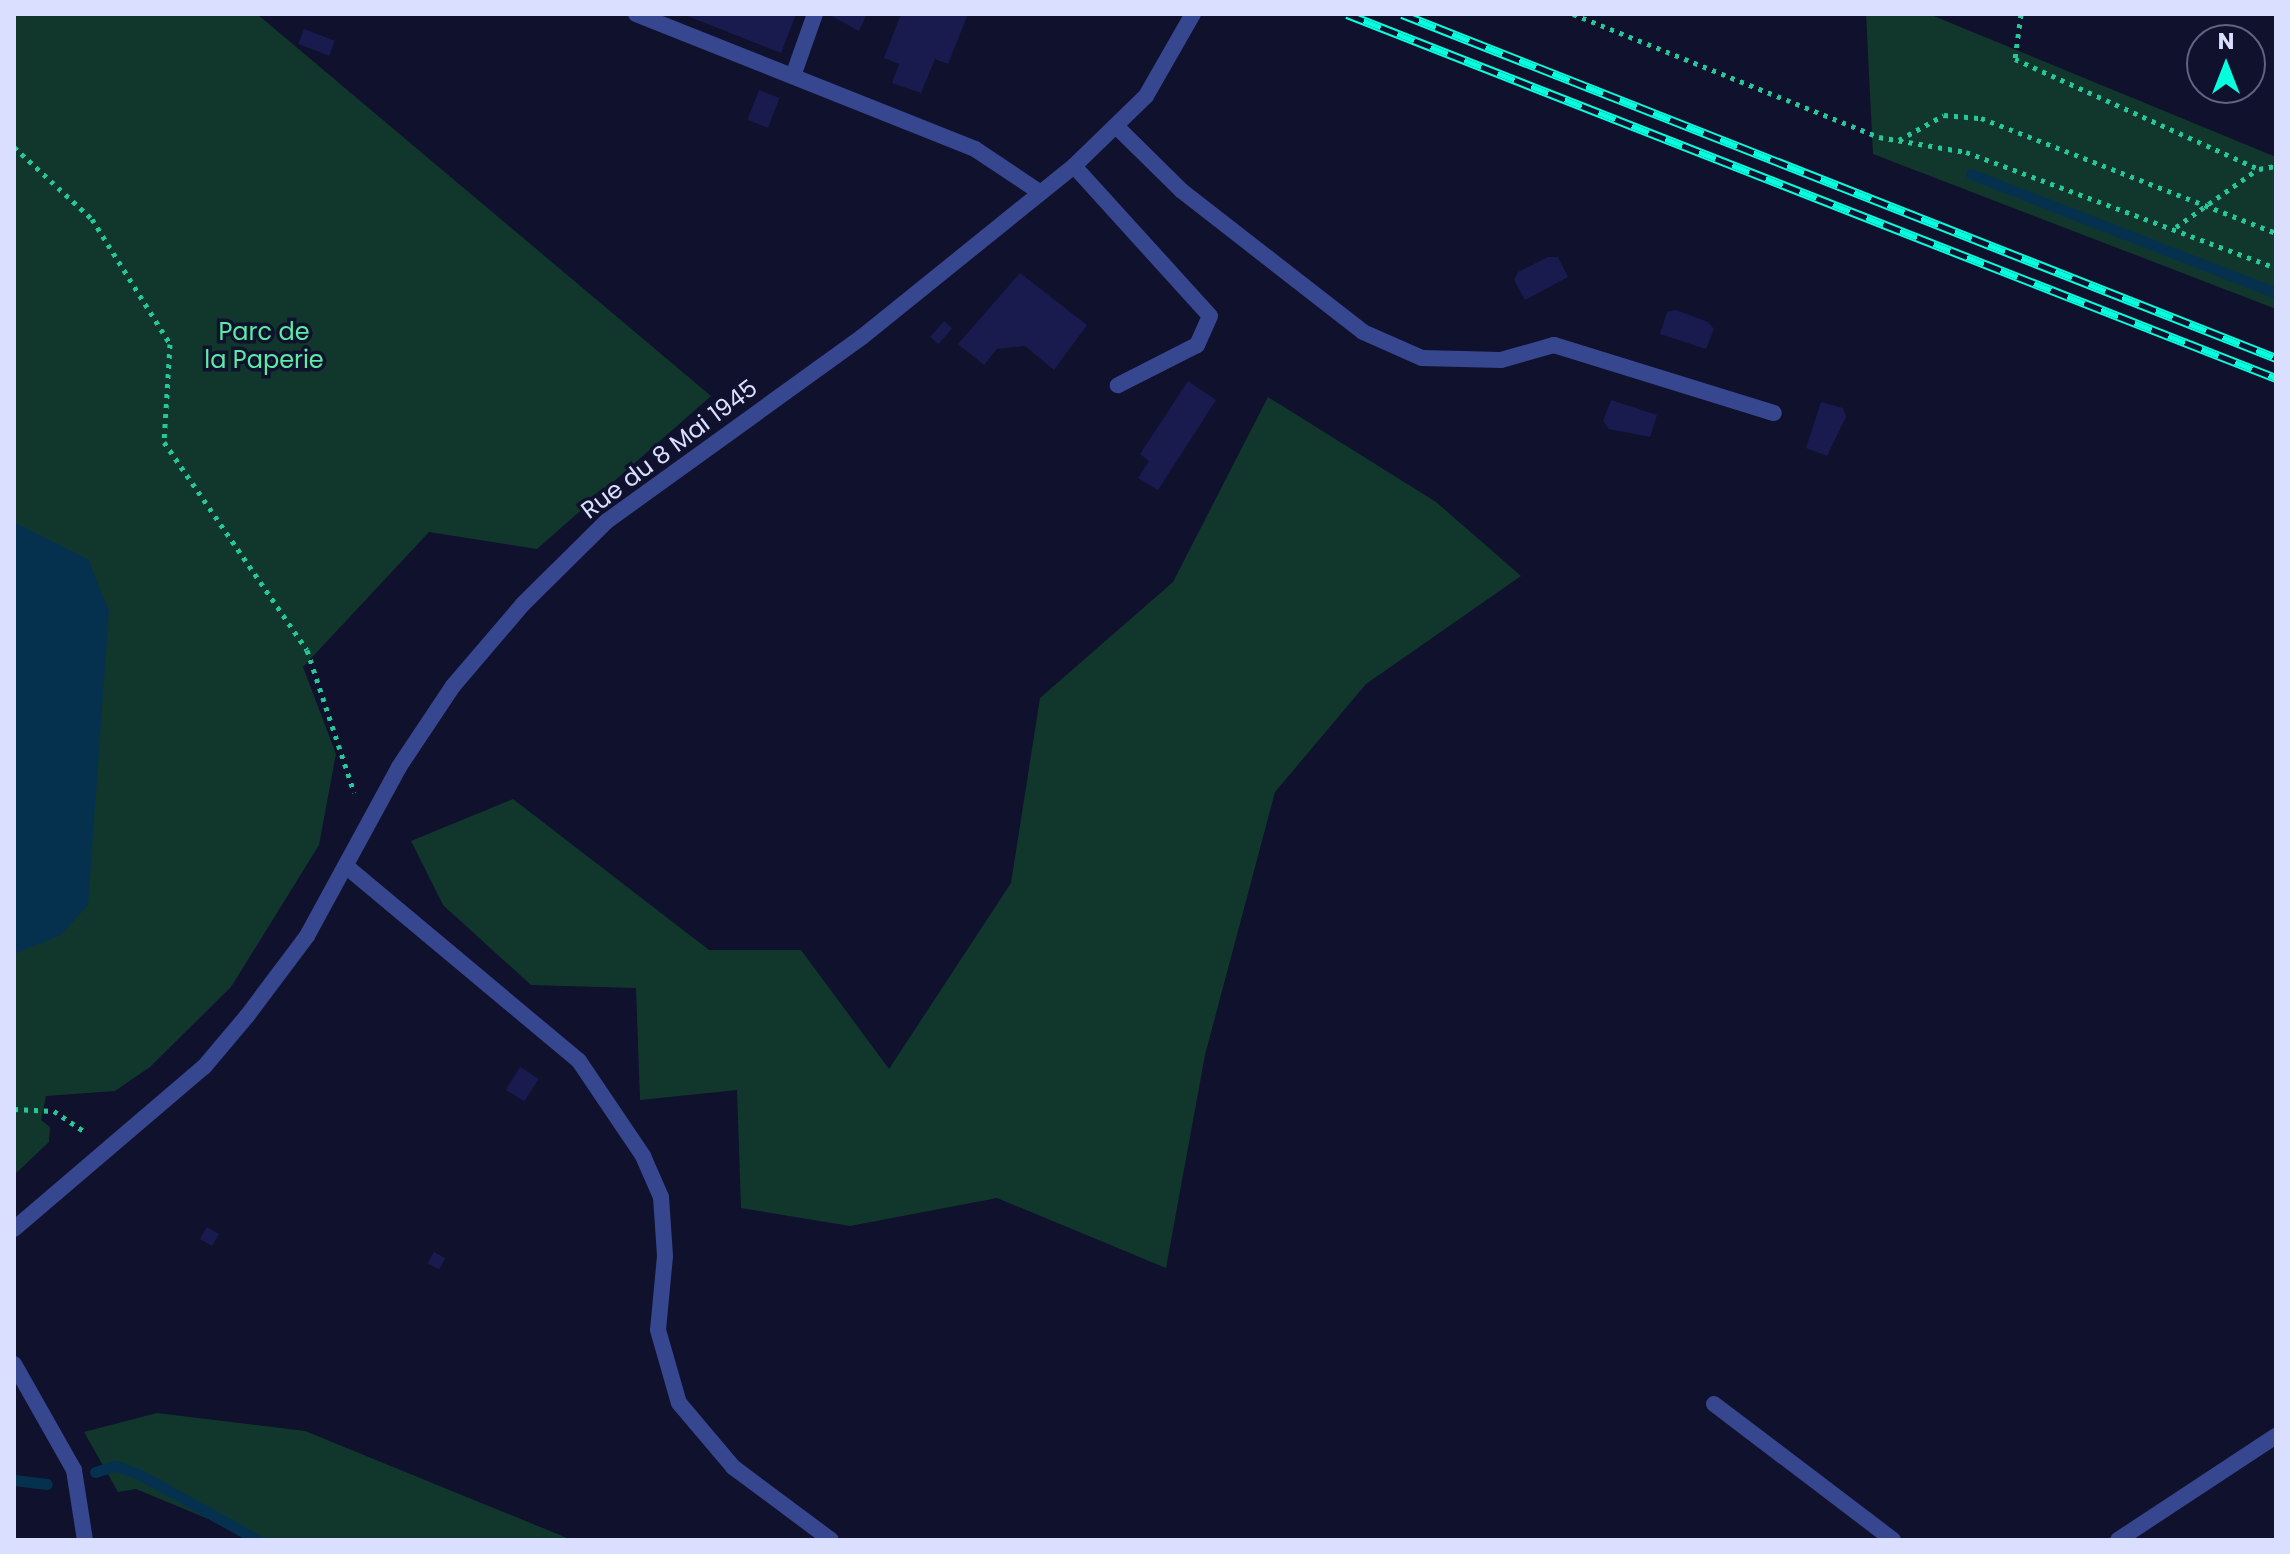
<!DOCTYPE html>
<html>
<head>
<meta charset="utf-8">
<style>
  body { margin:0 }
  #map { position:relative; width:2290px; height:1554px; overflow:hidden; background:#0f112d; font-family:Poppins,sans-serif }
  div>[style] { position:absolute }
  [style*='--x'] { left:calc(var(--x)*1px); top:calc(var(--y)*1px); width:calc(var(--w)*1px); rotate:calc(var(--a)*1deg) }
  .green>* { inset:0; background:#11372d }
  .water>* { inset:0; background:#06314e }
  .stream>* { height:11px; margin:-5.5px; padding:0 5.5px; transform-origin:5.5px; border-radius:5.5px; background:#06314e }
  .building>* { inset:0; background:#191b4f; transform-origin:0 0 }
  .path>* { height:5px; margin-top:-2.5px; transform-origin:0; background:repeating-linear-gradient(90deg,#25c898 0 4px,transparent 0 10px) }
  .service>* { height:16px; margin:-8px; padding:0 8px; transform-origin:8px; border-radius:8px; background:#36478f }
  .minor>* { height:16px; margin:-8px; padding:0 8px; transform-origin:8px; border-radius:8px; background:#36478f }
  .rail>* { height:9px; margin-top:-4.5px; transform-origin:0; background:repeating-linear-gradient(90deg,#0f112d 0 18px,#06ffde 0 36px); box-sizing:border-box; border-block:2px solid #06ffde }
  span { translate:-50% -50%; white-space:nowrap; text-align:center; line-height:1.15; -webkit-text-stroke:7px #0f112d; paint-order:stroke }
  .park-label { font-size:24px; color:#5beba5 }
  .street-label { font-size:24px; color:#dadfff }
  .frame { position:absolute; inset:0; border:16px solid #dadfff; pointer-events:none }
  .north { position:absolute; left:2186px; top:24px; width:80px; height:80px; box-sizing:border-box; background:#0f112d; border:2px solid #606381; border-radius:50%; rotate:0deg; font-size:22px; font-weight:700; line-height:32px; text-align:center; color:#dadfff }
  .north::after { content:''; display:block; margin:auto; width:28px; height:36px; background:#06ffde; clip-path:polygon(50% 0,100% 100%,50% 72%,0 100%) }
</style>
</head>
<body>
<div id="map">
  <div class="green">
    <div style="clip-path:polygon(14px 14px,257px 14px,711px 396px,537px 549px,429px 532px,303px 667px,336px 754px,319px 845px,231px 987px,150px 1067px,115px 1091px,46px 1096px,41px 1120px,50px 1127px,49px 1142px,14px 1175px)"></div>
    <div style="clip-path:polygon(1866px 14px,1929px 14px,2276px 157px,2276px 309px,1873px 154px)"></div>
    <div style="clip-path:polygon(1268px 397px,1436px 502px,1521px 576px,1366px 684px,1275px 792px,1205px 1055px,1166px 1268px,997px 1198px,850px 1226px,741px 1208px,737px 1090px,640px 1100px,636px 988px,531px 985px,443px 905px,411px 841px,513px 799px,709px 950px,801px 950px,889px 1069px,1011px 883px,1040px 698px,1173px 582px)"></div>
    <div style="clip-path:polygon(157px 1413px,305px 1431px,572px 1540px,259px 1540px,136px 1489px,118px 1492px,84px 1432px)"></div>
  </div>
  <div class="water">
    <div style="clip-path:polygon(14px 522px,88px 559px,109px 611px,88px 905px,61px 935px,14px 954px)"></div>
  </div>
  <div class="stream">
    <div style="--x:1971;--y:174;--w:327;--a:21.3"></div>
    <div style="--x:95;--y:1472;--w:21;--a:-17"></div>
    <div style="--x:115;--y:1466;--w:23;--a:18"></div>
    <div style="--x:137;--y:1473;--w:138;--a:29"></div>
    <div style="--x:14;--y:1480;--w:33;--a:7"></div>
  </div>
  <div class="building">
    <div style="clip-path:polygon(682px 14px,796px 14px,781px 53px)"></div>
    <div style="clip-path:polygon(828px 14px,867px 14px,859px 31px)"></div>
    <div style="clip-path:polygon(901px 14px,968px 14px,948px 64px,935px 59px,921px 93px,892px 83px,899px 64px,884px 58px)"></div>
    <div style="left:304px;top:29px;width:33px;height:16px;rotate:21deg"></div>
    <div style="left:759px;top:90px;width:22px;height:32px;rotate:21deg"></div>
    <div style="clip-path:polygon(1548px 257px,1558px 257px,1568px 277px,1525px 300px,1514px 280px,1518px 272px)"></div>
    <div style="clip-path:polygon(1020px 273px,1087px 325px,1054px 370px,1025px 346px,997px 349px,984px 365px,958px 344px)"></div>
    <div style="clip-path:polygon(1676px 310px,1708px 322px,1714px 329px,1706px 349px,1660px 334px,1667px 312px)"></div>
    <div style="left:944px;top:321px;width:11px;height:21px;rotate:41deg"></div>
    <div style="clip-path:polygon(1188px 381px,1216px 400px,1158px 490px,1138px 478px,1149px 461px,1140px 454px)"></div>
    <div style="clip-path:polygon(1611px 400px,1657px 415px,1650px 437px,1609px 429px,1603px 421px)"></div>
    <div style="clip-path:polygon(1821px 402px,1843px 408px,1846px 417px,1827px 456px,1806px 448px)"></div>
    <div style="left:520px;top:1067px;width:22px;height:27px;rotate:32deg"></div>
    <div style="left:207px;top:1227px;width:14px;height:14px;rotate:30deg"></div>
    <div style="left:434px;top:1252px;width:13px;height:13px;rotate:29deg"></div>
  </div>
  <div class="path">
    <div style="--x:1573;--y:14;--w:330;--a:21.9"></div>
    <div style="--x:1879;--y:137;--w:88;--a:9.8"></div>
    <div style="--x:1966;--y:152;--w:331;--a:20.5"></div>
    <div style="--x:2021;--y:14;--w:45;--a:97.6"></div>
    <div style="--x:2015;--y:59;--w:268;--a:24.3"></div>
    <div style="--x:2259;--y:169;--w:17;--a:-10"></div>
    <div style="--x:1899;--y:140;--w:51;--a:-29.1"></div>
    <div style="--x:1944;--y:115;--w:37;--a:5"></div>
    <div style="--x:1981;--y:118;--w:317;--a:21.3"></div>
    <div style="--x:14;--y:147;--w:106;--a:42.7"></div>
    <div style="--x:92;--y:219;--w:147;--a:58"></div>
    <div style="--x:170;--y:344;--w:98;--a:93.5"></div>
    <div style="--x:164;--y:442;--w:252;--a:55.5"></div>
    <div style="--x:307;--y:650;--w:150;--a:71.7"></div>
    <div style="--x:2176;--y:227;--w:100;--a:-35.3"></div>
    <div style="--x:14;--y:1109;--w:40;--a:2.9"></div>
    <div style="--x:54;--y:1111;--w:36;--a:34"></div>
  </div>
  <div class="service">
    <div style="--x:1117;--y:127;--w:91;--a:44.6"></div>
    <div style="--x:1182;--y:191;--w:229;--a:37.9"></div>
    <div style="--x:1363;--y:332;--w:64;--a:23.8"></div>
    <div style="--x:1422;--y:358;--w:79;--a:1.5"></div>
    <div style="--x:1501;--y:360;--w:55;--a:-15.8"></div>
    <div style="--x:1554;--y:345;--w:230;--a:17.2"></div>
    <div style="--x:1074;--y:166;--w:202;--a:47.8"></div>
    <div style="--x:1210;--y:316;--w:32;--a:114"></div>
    <div style="--x:1197;--y:345;--w:89;--a:153.1"></div>
    <div style="--x:347;--y:867;--w:302;--a:39.9"></div>
    <div style="--x:579;--y:1061;--w:115;--a:56"></div>
    <div style="--x:643;--y:1156;--w:45;--a:66.3"></div>
    <div style="--x:661;--y:1197;--w:59;--a:86.1"></div>
    <div style="--x:665;--y:1256;--w:74;--a:95.4"></div>
    <div style="--x:658;--y:1330;--w:76;--a:74"></div>
    <div style="--x:679;--y:1403;--w:84;--a:49.8"></div>
    <div style="--x:733;--y:1467;--w:122;--a:36.7"></div>
    <div style="--x:14;--y:1364;--w:122;--a:60.5"></div>
    <div style="--x:74;--y:1470;--w:71;--a:81.1"></div>
    <div style="--x:1714;--y:1404;--w:225;--a:37.2"></div>
    <div style="--x:2118;--y:1540;--w:189;--a:-33.4"></div>
  </div>
  <div class="minor">
    <div style="--x:636;--y:14;--w:365;--a:21.7"></div>
    <div style="--x:975;--y:149;--w:79;--a:33.7"></div>
    <div style="--x:793;--y:76;--w:66;--a:-70.5"></div>
    <div style="--x:14;--y:1229;--w:250;--a:-40.5"></div>
    <div style="--x:204;--y:1067;--w:67;--a:-49.9"></div>
    <div style="--x:247;--y:1016;--w:100;--a:-53.1"></div>
    <div style="--x:307;--y:936;--w:192;--a:-61.4"></div>
    <div style="--x:399;--y:767;--w:97;--a:-56.3"></div>
    <div style="--x:453;--y:686;--w:108;--a:-49.5"></div>
    <div style="--x:523;--y:604;--w:118;--a:-44.7"></div>
    <div style="--x:607;--y:521;--w:314;--a:-35.8"></div>
    <div style="--x:862;--y:337;--w:272;--a:-38.9"></div>
    <div style="--x:1074;--y:166;--w:100;--a:-44.2"></div>
    <div style="--x:1146;--y:96;--w:95;--a:-60.2"></div>
  </div>
  <div class="rail">
    <div style="--x:1347;--y:14;--w:998;--a:21.4"></div>
    <div style="--x:1402;--y:14;--w:939;--a:21.48"></div>
  </div>
  <div class="park-label">
    <span style="left:264px;top:346px">Parc de<br>la Paperie</span>
  </div>
  <div class="street-label">
    <span style="left:669px;top:449px;rotate:-37deg">Rue du 8 Mai 1945</span>
  </div>
  <div class="frame"></div>
  <div class="north">N</div>
</div>
</body>
</html>
